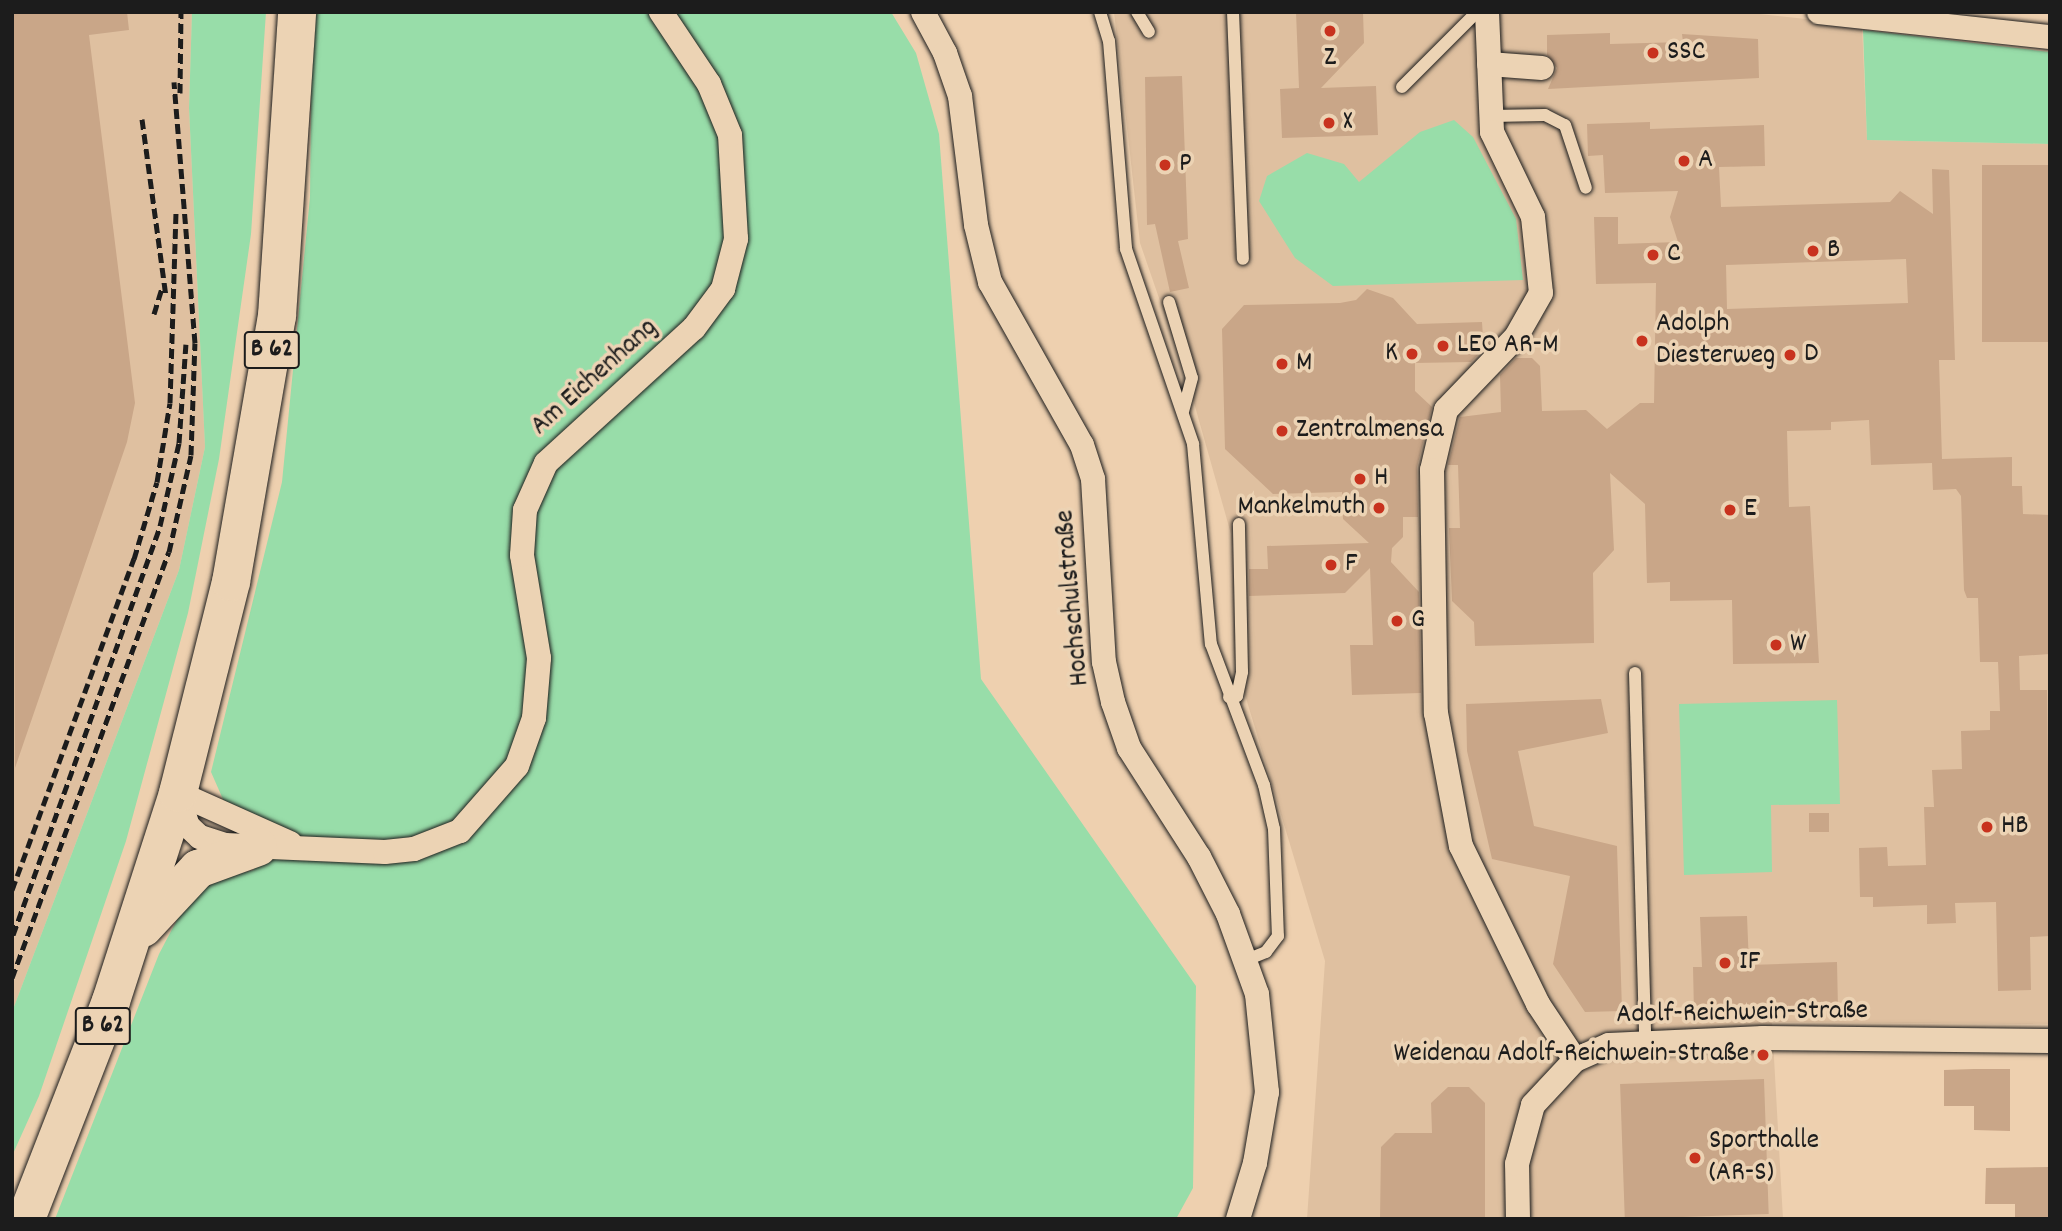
<!DOCTYPE html>
<html>
<head>
<meta charset="utf-8">
<style>
  body { margin:0 }
  #map { position:relative; width:2062px; height:1231px; overflow:hidden; background:#eed0af; font-family:Dekko,sans-serif }
  div>[style] { position:absolute }
  [style*='--x'] { left:calc(var(--x)*1px); top:calc(var(--y)*1px); width:calc(var(--w)*1px); rotate:calc(var(--a)*1deg) }
  .built>* { inset:0; background:#dfc0a0 }
  .green>* { inset:0; background:#98dda9 }
  .building>* { inset:0; background:#c9a688; transform-origin:0 0 }
  .roads { filter:drop-shadow(0 0 2px #1c1c1c) drop-shadow(0 0 2px #1c1c1c) }
  .lane>* { height:12px; margin:-6px; padding:0 6px; transform-origin:6px; border-radius:6px; background:#ecd3b4 }
  .street>* { height:24px; margin:-12px; padding:0 12px; transform-origin:12px; border-radius:12px; background:#ecd3b4 }
  .primary>* { height:38px; margin:-19px; padding:0 19px; transform-origin:19px; border-radius:19px; background:#ecd3b4 }
  .rail>* { height:5px; margin-top:-2.5px; transform-origin:0; background:repeating-linear-gradient(90deg,#1c1c1c 0 10px,transparent 0 15px) }
  .dots>* { width:19px; height:19px; translate:-50% -50%; box-sizing:border-box; border:4px solid #ecd3b4; border-radius:50% }
  span { translate:-50% -50%; white-space:nowrap; text-align:center; line-height:1.15; -webkit-text-stroke:7px #ecd3b4; paint-order:stroke }
  .shield-label span { padding:2px 5px; background:#ecd3b4; border:2px solid; border-radius:5px; -webkit-text-stroke-width:0 }
  .shield-label { font-size:26px; color:#1c1c1c; font-weight:700 }
  .poi-label { font-size:28px; color:#1c1c1c }
  .left { translate:0 -50%; text-align:left }
  .right { translate:-100% -50%; text-align:right }
  .street-label { font-size:28px; color:#1c1c1c }
  .frame { position:absolute; inset:0; border:14px solid #1c1c1c; pointer-events:none }
</style>
</head>
<body>
<div id="map">
  <div class="built">
    <div style="clip-path:polygon(12px 12px,192px 12px,189px 108px,205px 447px,179px 570px,12px 1012px)"></div>
    <div style="clip-path:polygon(1114px 12px,1741px 12px,1862px 25px,1867px 140px,2050px 144px,2050px 1024px,1772px 1022px,1783px 1219px,1307px 1219px,1325px 961px,1234px 658px,1231px 534px,1189px 385px,1140px 243px)"></div>
  </div>
  <div class="green">
    <div style="clip-path:polygon(192px 12px,266px 12px,251px 234px,219px 459px,188px 613px,126px 841px,39px 1096px,12px 1156px,12px 1012px,179px 570px,205px 447px,189px 108px)"></div>
    <div style="clip-path:polygon(312px 12px,891px 12px,916px 53px,939px 134px,981px 679px,1196px 986px,1193px 1188px,1176px 1219px,55px 1219px,159px 954px,189px 897px,220px 878px,254px 870px,211px 772px,282px 482px,310px 197px)"></div>
    <div style="clip-path:polygon(1863px 30px,2050px 52px,2050px 144px,1867px 140px)"></div>
    <div style="clip-path:polygon(1454px 120px,1473px 137px,1516px 219px,1523px 280px,1333px 286px,1295px 258px,1259px 201px,1267px 176px,1307px 153px,1344px 164px,1359px 182px,1420px 132px)"></div>
    <div style="clip-path:polygon(1837px 700px,1840px 804px,1771px 805px,1772px 872px,1684px 875px,1679px 704px)"></div>
  </div>
  <div class="building">
    <div style="clip-path:polygon(12px 12px,127px 12px,129px 30px,89px 35px,135px 403px,127px 442px,15px 768px)"></div>
    <div style="clip-path:polygon(1296px 12px,1363px 12px,1364px 43px,1321px 88px,1376px 86px,1378px 135px,1282px 138px,1280px 89px,1299px 88px)"></div>
    <div style="clip-path:polygon(1610px 33px,1610px 44px,1683px 42px,1682px 34px,1758px 39px,1759px 78px,1548px 89px,1557px 68px,1547px 55px,1547px 35px)"></div>
    <div style="clip-path:polygon(1182px 76px,1188px 239px,1178px 241px,1189px 288px,1170px 292px,1155px 224px,1147px 225px,1145px 77px)"></div>
    <div style="clip-path:polygon(evenodd,1650px 122px,1650px 129px,1764px 125px,1765px 166px,1719px 167px,1721px 207px,1890px 202px,1900px 191px,1933px 214px,1932px 169px,1949px 170px,1955px 360px,1939px 360px,1942px 459px,2012px 457px,2012px 486px,2022px 486px,2023px 514px,2050px 515px,2050px 654px,2019px 656px,2020px 690px,2047px 690px,2050px 936px,2030px 937px,2031px 990px,1998px 991px,1996px 902px,1955px 903px,1956px 923px,1927px 924px,1927px 905px,1873px 907px,1873px 897px,1860px 897px,1859px 848px,1887px 847px,1888px 866px,1926px 865px,1924px 807px,1934px 807px,1932px 770px,1962px 769px,1961px 731px,1990px 730px,1990px 711px,2000px 711px,1998px 662px,1980px 662px,1978px 598px,1967px 598px,1964px 590px,1961px 496px,1956px 489px,1933px 490px,1932px 463px,1871px 465px,1869px 420px,1831px 422px,1831px 430px,1787px 431px,1789px 507px,1810px 506px,1819px 663px,1733px 664px,1732px 600px,1670px 601px,1670px 582px,1647px 583px,1645px 504px,1610px 473px,1614px 550px,1593px 573px,1594px 643px,1475px 646px,1474px 622px,1452px 601px,1449px 528px,1460px 528px,1458px 465px,1448px 465px,1460px 417px,1501px 412px,1500px 375px,1516px 358px,1532px 358px,1540px 366px,1542px 411px,1586px 410px,1607px 429px,1640px 403px,1654px 403px,1656px 283px,1596px 284px,1594px 217px,1618px 217px,1618px 244px,1678px 242px,1670px 217px,1678px 191px,1605px 193px,1603px 155px,1588px 156px,1587px 124px,1650px 122px,1906px 259px,1908px 303px,1727px 309px,1726px 265px,1906px 259px)"></div>
    <div style="left:2050px;top:165px;width:177px;height:68px;rotate:90deg"></div>
    <div style="clip-path:polygon(1367px 289px,1393px 298px,1417px 324px,1482px 322px,1483px 337px,1496px 336px,1471px 362px,1415px 363px,1415px 391px,1432px 407px,1417px 467px,1418px 517px,1403px 517px,1403px 537px,1392px 548px,1391px 562px,1419px 592px,1421px 693px,1352px 695px,1350px 645px,1373px 645px,1370px 568px,1345px 593px,1249px 596px,1249px 569px,1268px 569px,1267px 546px,1369px 543px,1343px 519px,1342px 492px,1273px 494px,1225px 449px,1222px 329px,1244px 305px,1340px 303px,1356px 300px)"></div>
    <div style="clip-path:polygon(1601px 699px,1608px 733px,1518px 751px,1534px 826px,1617px 846px,1622px 1011px,1585px 1012px,1553px 964px,1570px 876px,1492px 859px,1467px 751px,1466px 704px)"></div>
    <div style="left:1809px;top:813px;width:20px;height:19px"></div>
    <div style="clip-path:polygon(1747px 916px,1749px 965px,1837px 962px,1838px 1009px,1694px 1013px,1693px 967px,1702px 967px,1700px 917px)"></div>
    <div style="clip-path:polygon(1974px 1069px,2010px 1069px,2010px 1131px,1974px 1130px,1974px 1106px,1944px 1106px,1944px 1070px)"></div>
    <div style="left:1764px;top:1079px;width:135px;height:144px;rotate:88deg"></div>
    <div style="clip-path:polygon(1448px 1087px,1469px 1087px,1485px 1103px,1485px 1219px,1380px 1219px,1381px 1147px,1395px 1133px,1432px 1133px,1431px 1103px)"></div>
    <div style="clip-path:polygon(2050px 1167px,2050px 1219px,2015px 1219px,2015px 1204px,1985px 1204px,1986px 1168px)"></div>
  </div>
  <div class="roads">
    <div class="lane">
      <div style="--x:1100;--y:12;--w:30;--a:73"></div>
      <div style="--x:1109;--y:41;--w:209;--a:85.3"></div>
      <div style="--x:1126;--y:249;--w:206;--a:71"></div>
      <div style="--x:1193;--y:444;--w:201;--a:84.9"></div>
      <div style="--x:1211;--y:644;--w:151;--a:69.4"></div>
      <div style="--x:1264;--y:785;--w:45;--a:77.2"></div>
      <div style="--x:1274;--y:829;--w:107;--a:87.9"></div>
      <div style="--x:1278;--y:936;--w:20;--a:127"></div>
      <div style="--x:1266;--y:952;--w:22;--a:158"></div>
      <div style="--x:1137;--y:12;--w:23;--a:59"></div>
      <div style="--x:1233;--y:12;--w:247;--a:87.7"></div>
      <div style="--x:1402;--y:87;--w:106;--a:-45"></div>
      <div style="--x:1491;--y:116;--w:54;--a:-1.1"></div>
      <div style="--x:1545;--y:115;--w:22;--a:27"></div>
      <div style="--x:1565;--y:125;--w:66;--a:71.6"></div>
      <div style="--x:1169;--y:302;--w:79;--a:73.2"></div>
      <div style="--x:1192;--y:378;--w:35;--a:105"></div>
      <div style="--x:1635;--y:673;--w:367;--a:88.4"></div>
      <div style="--x:1229;--y:697;--w:8;--a:-7"></div>
      <div style="--x:1237;--y:696;--w:25;--a:-78"></div>
      <div style="--x:1242;--y:672;--w:148;--a:-91.2"></div>
    </div>
    <div class="street">
      <div style="--x:923;--y:12;--w:47;--a:61.8"></div>
      <div style="--x:945;--y:53;--w:46;--a:70.8"></div>
      <div style="--x:960;--y:96;--w:130;--a:82.9"></div>
      <div style="--x:976;--y:225;--w:59;--a:76.2"></div>
      <div style="--x:990;--y:282;--w:187;--a:60.6"></div>
      <div style="--x:1082;--y:445;--w:36;--a:72"></div>
      <div style="--x:1093;--y:479;--w:183;--a:86.6"></div>
      <div style="--x:1104;--y:662;--w:41;--a:77.3"></div>
      <div style="--x:1113;--y:702;--w:49;--a:70.8"></div>
      <div style="--x:1129;--y:748;--w:130;--a:57.3"></div>
      <div style="--x:1199;--y:857;--w:64;--a:63"></div>
      <div style="--x:1228;--y:914;--w:85;--a:70.1"></div>
      <div style="--x:1257;--y:994;--w:99;--a:84.2"></div>
      <div style="--x:1267;--y:1092;--w:72;--a:99.6"></div>
      <div style="--x:1255;--y:1163;--w:59;--a:106.9"></div>
      <div style="--x:1487;--y:12;--w:120;--a:87.6"></div>
      <div style="--x:1492;--y:132;--w:94;--a:64.2"></div>
      <div style="--x:1533;--y:217;--w:76;--a:84"></div>
      <div style="--x:1541;--y:293;--w:51;--a:119.6"></div>
      <div style="--x:1516;--y:337;--w:101;--a:133.8"></div>
      <div style="--x:1446;--y:410;--w:62;--a:103.1"></div>
      <div style="--x:1432;--y:470;--w:243;--a:89.1"></div>
      <div style="--x:1436;--y:713;--w:135;--a:79.4"></div>
      <div style="--x:1461;--y:846;--w:176;--a:64"></div>
      <div style="--x:1538;--y:1004;--w:67;--a:56.5"></div>
      <div style="--x:1819;--y:12;--w:232;--a:6.2"></div>
      <div style="--x:1489;--y:64;--w:53;--a:4.3"></div>
      <div style="--x:178;--y:793;--w:123;--a:24.1"></div>
      <div style="--x:178;--y:794;--w:34;--a:73"></div>
      <div style="--x:188;--y:826;--w:16;--a:43"></div>
      <div style="--x:200;--y:837;--w:26;--a:18"></div>
      <div style="--x:225;--y:845;--w:160;--a:2.5"></div>
      <div style="--x:385;--y:852;--w:29;--a:-6"></div>
      <div style="--x:414;--y:849;--w:49;--a:-21.4"></div>
      <div style="--x:460;--y:831;--w:86;--a:-48.8"></div>
      <div style="--x:517;--y:766;--w:51;--a:-70.5"></div>
      <div style="--x:534;--y:718;--w:60;--a:-85.2"></div>
      <div style="--x:539;--y:658;--w:104;--a:-99.4"></div>
      <div style="--x:522;--y:555;--w:45;--a:-86.2"></div>
      <div style="--x:525;--y:510;--w:51;--a:-65.9"></div>
      <div style="--x:546;--y:463;--w:200;--a:-42.4"></div>
      <div style="--x:694;--y:328;--w:49;--a:-53.4"></div>
      <div style="--x:723;--y:289;--w:52;--a:-75.4"></div>
      <div style="--x:736;--y:239;--w:104;--a:-93.3"></div>
      <div style="--x:730;--y:135;--w:55;--a:-112.4"></div>
      <div style="--x:709;--y:84;--w:87;--a:-123.7"></div>
      <div style="--x:1518;--y:1219;--w:55;--a:-91"></div>
      <div style="--x:1517;--y:1164;--w:61;--a:-74.8"></div>
      <div style="--x:1533;--y:1105;--w:62;--a:-47"></div>
      <div style="--x:1575;--y:1060;--w:37;--a:-24"></div>
      <div style="--x:1609;--y:1045;--w:154;--a:-2.6"></div>
      <div style="--x:1763;--y:1038;--w:287;--a:0.6"></div>
    </div>
    <div class="primary">
      <div style="--x:143;--y:928;--w:81;--a:-47"></div>
      <div style="--x:198;--y:869;--w:64;--a:-20.1"></div>
      <div style="--x:26;--y:1219;--w:234;--a:-68.7"></div>
      <div style="--x:111;--y:1001;--w:219;--a:-72.1"></div>
      <div style="--x:178;--y:793;--w:218;--a:-75.9"></div>
      <div style="--x:231;--y:582;--w:270;--a:-80.2"></div>
      <div style="--x:277;--y:316;--w:305;--a:-86.2"></div>
    </div>
  </div>
  <div class="rail">
    <div style="--x:180;--y:93;--w:81;--a:-89.3"></div>
    <div style="--x:142;--y:119;--w:179;--a:82.3"></div>
    <div style="--x:154;--y:314;--w:30;--a:-73"></div>
    <div style="--x:12;--y:890;--w:353;--a:-69.8"></div>
    <div style="--x:134;--y:559;--w:80;--a:-73.4"></div>
    <div style="--x:157;--y:482;--w:80;--a:-80.7"></div>
    <div style="--x:170;--y:403;--w:191;--a:-88.2"></div>
    <div style="--x:13;--y:935;--w:435;--a:-70.2"></div>
    <div style="--x:160;--y:526;--w:85;--a:-77.1"></div>
    <div style="--x:179;--y:443;--w:99;--a:-86"></div>
    <div style="--x:12;--y:978;--w:454;--a:-69.8"></div>
    <div style="--x:169;--y:552;--w:99;--a:-77.2"></div>
    <div style="--x:191;--y:455;--w:112;--a:-88"></div>
    <div style="--x:195;--y:343;--w:262;--a:-94.6"></div>
  </div>
  <div class="dots">
    <div style="left:1330px;top:31px;background:#c8321e"></div>
    <div style="left:1653px;top:53px;background:#c8321e"></div>
    <div style="left:1329px;top:123px;background:#c8321e"></div>
    <div style="left:1684px;top:161px;background:#c8321e"></div>
    <div style="left:1165px;top:165px;background:#c8321e"></div>
    <div style="left:1813px;top:251px;background:#c8321e"></div>
    <div style="left:1653px;top:255px;background:#c8321e"></div>
    <div style="left:1642px;top:341px;background:#c8321e"></div>
    <div style="left:1443px;top:346px;background:#c8321e"></div>
    <div style="left:1412px;top:354px;background:#c8321e"></div>
    <div style="left:1790px;top:355px;background:#c8321e"></div>
    <div style="left:1282px;top:364px;background:#c8321e"></div>
    <div style="left:1282px;top:431px;background:#c8321e"></div>
    <div style="left:1360px;top:479px;background:#c8321e"></div>
    <div style="left:1379px;top:508px;background:#c8321e"></div>
    <div style="left:1730px;top:510px;background:#c8321e"></div>
    <div style="left:1331px;top:565px;background:#c8321e"></div>
    <div style="left:1397px;top:621px;background:#c8321e"></div>
    <div style="left:1776px;top:645px;background:#c8321e"></div>
    <div style="left:1987px;top:827px;background:#c8321e"></div>
    <div style="left:1725px;top:963px;background:#c8321e"></div>
    <div style="left:1763px;top:1055px;background:#c8321e"></div>
    <div style="left:1695px;top:1158px;background:#c8321e"></div>
  </div>
  <div class="shield-label">
    <span style="left:272px;top:350px">B 62</span>
    <span style="left:103px;top:1026px">B 62</span>
  </div>
  <div class="poi-label">
    <span class="left" style="left:1667px;top:53px">SSC</span>
    <span style="left:1330px;top:59px">Z</span>
    <span class="left" style="left:1343px;top:123px">X</span>
    <span class="left" style="left:1698px;top:161px">A</span>
    <span class="left" style="left:1179px;top:165px">P</span>
    <span class="left" style="left:1827px;top:251px">B</span>
    <span class="left" style="left:1667px;top:255px">C</span>
    <span class="left" style="left:1656px;top:341px">Adolph<br>Diesterweg</span>
    <span class="left" style="left:1457px;top:346px">LEO AR-M</span>
    <span class="right" style="left:1398px;top:354px">K</span>
    <span class="left" style="left:1804px;top:355px">D</span>
    <span class="left" style="left:1296px;top:364px">M</span>
    <span class="left" style="left:1296px;top:431px">Zentralmensa</span>
    <span class="left" style="left:1374px;top:479px">H</span>
    <span class="right" style="left:1365px;top:508px">Mankelmuth</span>
    <span class="left" style="left:1744px;top:510px">E</span>
    <span class="left" style="left:1345px;top:565px">F</span>
    <span class="left" style="left:1411px;top:621px">G</span>
    <span class="left" style="left:1790px;top:645px">W</span>
    <span class="left" style="left:2001px;top:827px">HB</span>
    <span class="left" style="left:1739px;top:963px">IF</span>
    <span class="right" style="left:1749px;top:1055px">Weidenau Adolf-Reichwein-Straße</span>
    <span class="left" style="left:1709px;top:1158px">Sporthalle<br>(AR-S)</span>
  </div>
  <div class="street-label">
    <span style="left:595px;top:378px;rotate:-42deg">Am Eichenhang</span>
    <span style="left:1074px;top:598px;rotate:-95deg">Hochschulstraße</span>
    <span style="left:1742px;top:1014px;rotate:-1deg">Adolf-Reichwein-Straße</span>
  </div>
  <div class="frame"></div>
</div>
</body>
</html>
